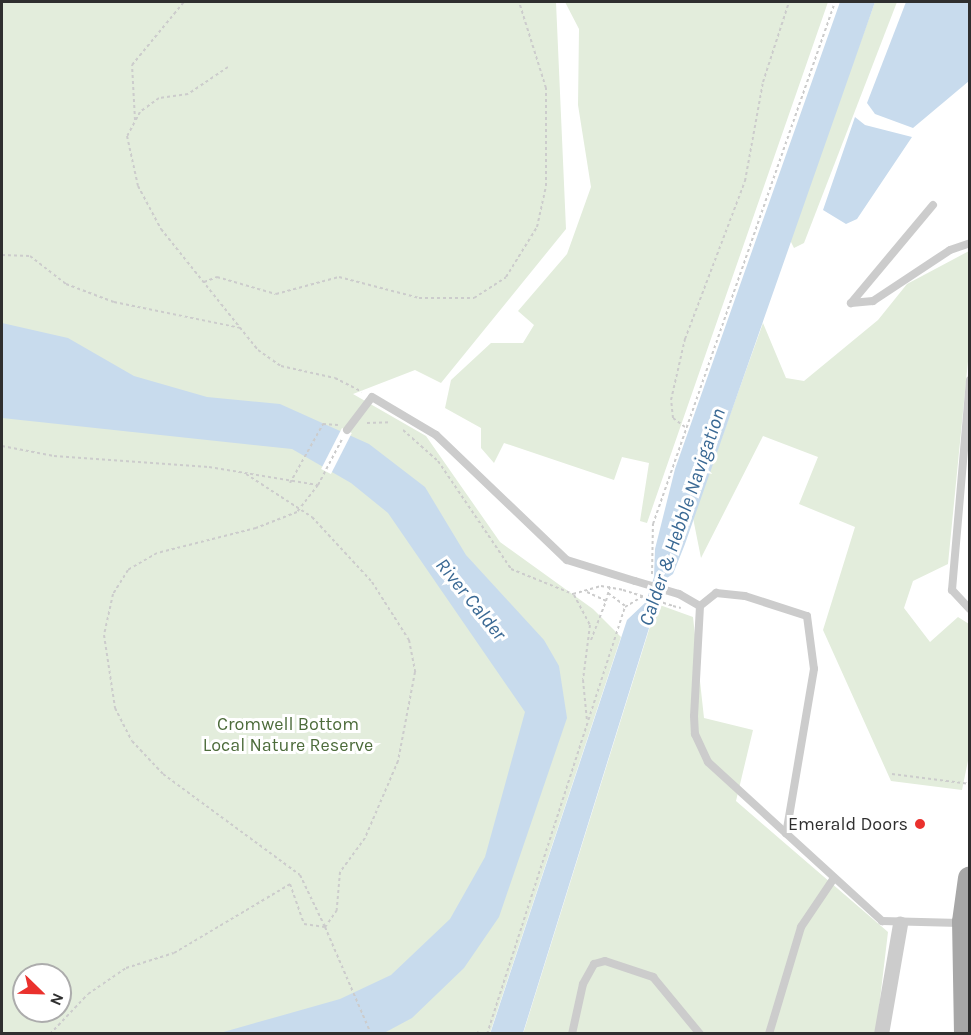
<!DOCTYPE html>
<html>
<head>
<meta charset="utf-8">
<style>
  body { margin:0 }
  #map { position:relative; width:971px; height:1035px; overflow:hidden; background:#fff; font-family:Karla,sans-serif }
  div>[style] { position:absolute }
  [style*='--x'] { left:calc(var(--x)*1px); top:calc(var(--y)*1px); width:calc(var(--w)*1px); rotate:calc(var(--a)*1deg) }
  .green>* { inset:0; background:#e3eddc }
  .water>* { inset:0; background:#c8dbed }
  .pier>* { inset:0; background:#fff; transform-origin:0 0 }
  .path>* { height:2px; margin-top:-1px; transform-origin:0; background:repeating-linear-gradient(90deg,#ccc 0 3px,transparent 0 6px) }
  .lane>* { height:8px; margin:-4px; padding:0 4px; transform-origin:4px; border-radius:4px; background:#ccc }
  .street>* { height:15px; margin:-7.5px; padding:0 7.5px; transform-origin:7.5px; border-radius:7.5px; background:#ccc }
  .primary>* { height:24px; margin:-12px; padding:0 12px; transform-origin:12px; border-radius:12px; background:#a7a7a7 }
  .path-bridge>* { height:2px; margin-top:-1px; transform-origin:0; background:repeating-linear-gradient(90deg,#ccc 0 3px,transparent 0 6px) }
  .lane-bridge>* { height:8px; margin:-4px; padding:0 4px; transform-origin:4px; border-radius:4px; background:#ccc }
  .dots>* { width:16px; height:16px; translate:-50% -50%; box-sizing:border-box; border:3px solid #fff; border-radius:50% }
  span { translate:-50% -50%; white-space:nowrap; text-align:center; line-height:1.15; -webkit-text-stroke:6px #fff; paint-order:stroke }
  .park-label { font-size:18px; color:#4d6c3b }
  .poi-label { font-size:18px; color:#2f2f2f }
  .right { translate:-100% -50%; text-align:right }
  .water-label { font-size:20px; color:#3a6994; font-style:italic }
  .frame { position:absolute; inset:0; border:3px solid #2f2f2f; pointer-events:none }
  .north { position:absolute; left:12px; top:963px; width:60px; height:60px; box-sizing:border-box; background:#fff; border:2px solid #acacac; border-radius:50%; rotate:113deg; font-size:16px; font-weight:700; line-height:24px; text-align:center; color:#2f2f2f }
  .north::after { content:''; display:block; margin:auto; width:21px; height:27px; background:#ea312d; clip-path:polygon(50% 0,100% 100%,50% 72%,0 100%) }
</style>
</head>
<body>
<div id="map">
  <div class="green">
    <div style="clip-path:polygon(evenodd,2px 2px,556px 2px,566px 229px,441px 383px,415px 370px,353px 394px,426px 436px,500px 542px,593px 609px,621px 637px,490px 1033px,2px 1034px,2px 2px,24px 975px,60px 975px,60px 1011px,24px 1011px,24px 975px)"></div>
    <div style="clip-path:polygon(565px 2px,828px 2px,647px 523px,640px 521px,649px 463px,622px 457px,614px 480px,504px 443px,494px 463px,481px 448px,481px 428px,445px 408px,451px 380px,491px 343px,523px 343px,534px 325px,518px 311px,567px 254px,591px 187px,578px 105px,579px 29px)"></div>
    <div style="clip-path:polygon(875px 2px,897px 2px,804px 243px,794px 248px,789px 238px)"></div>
    <div style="clip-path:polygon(969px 251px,969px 351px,948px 564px,913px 581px,904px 608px,930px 642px,958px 617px,969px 624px,970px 751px,962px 790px,891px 781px,823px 630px,855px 527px,799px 504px,818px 457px,763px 436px,701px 558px,693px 518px,763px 323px,786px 378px,804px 381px,878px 320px,907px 284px)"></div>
    <div style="clip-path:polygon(657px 604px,693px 617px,704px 718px,753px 730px,736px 801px,888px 932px,876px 1033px,523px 1034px)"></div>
  </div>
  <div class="water">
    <div style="clip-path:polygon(840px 2px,875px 2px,685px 544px,673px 574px,664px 580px,523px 1033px,490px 1034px,627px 620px,646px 602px,654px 577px,655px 549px,675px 469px)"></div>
    <div style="clip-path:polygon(906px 2px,969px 2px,969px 81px,913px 128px,875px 114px,867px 103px)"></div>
    <div style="clip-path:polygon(855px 117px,865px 125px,912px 137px,857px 219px,846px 224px,823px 210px)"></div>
    <div style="clip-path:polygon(2px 323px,68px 338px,134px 376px,207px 397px,280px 404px,369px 444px,425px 487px,466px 555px,544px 640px,559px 666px,567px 718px,499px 917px,464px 968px,412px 1018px,384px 1033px,220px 1033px,340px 999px,391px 975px,450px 919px,485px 857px,525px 712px,388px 513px,351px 483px,292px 449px,2px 418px)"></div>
  </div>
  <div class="pier">
    <div style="left:342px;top:428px;width:11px;height:46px;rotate:27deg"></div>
  </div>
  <div class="path">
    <div style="--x:228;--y:67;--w:48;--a:146"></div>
    <div style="--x:188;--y:94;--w:29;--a:172"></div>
    <div style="--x:159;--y:98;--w:24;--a:144"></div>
    <div style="--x:140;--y:112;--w:27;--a:118"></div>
    <div style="--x:127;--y:136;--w:51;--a:77.6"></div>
    <div style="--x:138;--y:186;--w:49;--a:61.9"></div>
    <div style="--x:161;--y:229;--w:155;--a:51.3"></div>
    <div style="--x:258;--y:350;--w:28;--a:35"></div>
    <div style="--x:281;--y:366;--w:55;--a:12.5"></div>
    <div style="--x:335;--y:378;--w:30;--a:27"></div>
    <div style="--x:135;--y:120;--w:55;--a:-93.1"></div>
    <div style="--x:132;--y:65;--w:82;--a:-50.5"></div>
    <div style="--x:2;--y:255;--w:28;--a:2"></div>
    <div style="--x:30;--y:256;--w:46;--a:37.9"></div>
    <div style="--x:66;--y:284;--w:51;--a:20.6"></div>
    <div style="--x:114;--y:302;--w:130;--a:11.6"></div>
    <div style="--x:204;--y:282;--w:14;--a:-21"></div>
    <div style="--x:217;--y:277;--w:61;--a:16.1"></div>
    <div style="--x:276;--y:294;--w:65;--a:-15.1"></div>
    <div style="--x:339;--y:277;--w:83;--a:14.7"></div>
    <div style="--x:419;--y:298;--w:55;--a:0"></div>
    <div style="--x:474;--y:298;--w:38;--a:-33"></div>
    <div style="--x:506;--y:277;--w:59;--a:-58.2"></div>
    <div style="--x:537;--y:227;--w:42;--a:-77.6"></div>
    <div style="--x:546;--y:186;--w:98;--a:-90"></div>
    <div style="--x:546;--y:88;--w:90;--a:-107.4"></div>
    <div style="--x:367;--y:423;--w:24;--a:-2"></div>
    <div style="--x:685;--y:427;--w:15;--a:-143"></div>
    <div style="--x:673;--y:418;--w:18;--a:-96"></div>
    <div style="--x:671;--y:400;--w:63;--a:-77.1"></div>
    <div style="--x:685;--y:339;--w:169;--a:-69.2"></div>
    <div style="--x:745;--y:181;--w:101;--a:-79.7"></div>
    <div style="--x:763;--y:82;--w:84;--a:-72"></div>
    <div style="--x:403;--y:430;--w:47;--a:41.5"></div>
    <div style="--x:438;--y:461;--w:130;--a:55.9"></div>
    <div style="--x:511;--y:569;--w:67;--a:22"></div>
    <div style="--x:573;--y:594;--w:29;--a:-16"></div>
    <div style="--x:601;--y:586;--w:22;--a:10"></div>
    <div style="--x:2;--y:446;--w:53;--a:10.9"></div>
    <div style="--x:54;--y:456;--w:155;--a:4.1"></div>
    <div style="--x:209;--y:467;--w:110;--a:9.4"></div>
    <div style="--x:318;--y:485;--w:52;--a:-62.4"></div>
    <div style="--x:246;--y:474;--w:79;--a:33.1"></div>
    <div style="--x:312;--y:517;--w:88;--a:47.3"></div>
    <div style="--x:372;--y:582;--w:69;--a:57.5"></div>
    <div style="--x:409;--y:640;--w:33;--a:79"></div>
    <div style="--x:415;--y:672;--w:91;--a:100.8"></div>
    <div style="--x:398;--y:761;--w:84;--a:113.2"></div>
    <div style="--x:365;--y:838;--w:42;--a:126.3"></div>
    <div style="--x:340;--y:872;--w:38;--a:95"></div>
    <div style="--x:337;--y:910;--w:21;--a:125"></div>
    <div style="--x:290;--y:483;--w:68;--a:-60.8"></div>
    <div style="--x:323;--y:424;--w:15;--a:4"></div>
    <div style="--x:318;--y:485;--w:34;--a:128"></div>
    <div style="--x:297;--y:512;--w:44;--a:158.7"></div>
    <div style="--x:256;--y:528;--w:102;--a:165.8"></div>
    <div style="--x:157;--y:553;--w:34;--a:150"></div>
    <div style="--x:128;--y:570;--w:28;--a:122"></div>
    <div style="--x:113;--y:594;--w:42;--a:102.4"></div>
    <div style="--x:104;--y:635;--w:74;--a:81.4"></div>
    <div style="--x:115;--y:708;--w:37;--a:63"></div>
    <div style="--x:132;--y:741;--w:45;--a:46.8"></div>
    <div style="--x:163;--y:774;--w:170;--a:36.4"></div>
    <div style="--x:300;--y:875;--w:58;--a:64.3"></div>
    <div style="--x:652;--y:574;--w:50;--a:-88.9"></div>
    <div style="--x:653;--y:524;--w:553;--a:-70.78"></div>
    <div style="--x:587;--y:592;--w:21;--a:25"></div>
    <div style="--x:606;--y:601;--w:16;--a:-75"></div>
    <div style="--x:608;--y:593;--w:21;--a:37"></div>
    <div style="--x:574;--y:595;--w:34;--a:62"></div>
    <div style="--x:590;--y:625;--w:55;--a:97.3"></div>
    <div style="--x:583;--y:680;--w:41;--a:84.4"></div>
    <div style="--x:673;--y:606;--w:8;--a:14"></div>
    <div style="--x:591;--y:640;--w:42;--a:-69"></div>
    <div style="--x:892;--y:774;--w:79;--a:7.3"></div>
    <div style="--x:477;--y:1032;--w:4;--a:27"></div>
    <div style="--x:50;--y:1034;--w:55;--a:-46.5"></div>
    <div style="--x:88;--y:994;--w:46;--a:-34.4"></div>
    <div style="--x:126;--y:968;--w:50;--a:-17.4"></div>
    <div style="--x:174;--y:953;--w:135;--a:-30.7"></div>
    <div style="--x:290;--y:884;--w:42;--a:70.7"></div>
    <div style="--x:304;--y:924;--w:21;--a:8"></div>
    <div style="--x:325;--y:927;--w:116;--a:66.7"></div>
    <div style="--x:487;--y:1034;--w:449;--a:-72.1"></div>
    <div style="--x:625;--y:607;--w:21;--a:-31"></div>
  </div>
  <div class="lane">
    <div style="--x:933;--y:205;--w:128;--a:129.9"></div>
    <div style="--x:851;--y:303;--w:22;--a:-5"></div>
    <div style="--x:873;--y:301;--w:92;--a:-33.5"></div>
    <div style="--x:950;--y:250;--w:21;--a:-19"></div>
    <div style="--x:970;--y:380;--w:211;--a:94.9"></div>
    <div style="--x:952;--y:590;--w:26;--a:47"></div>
    <div style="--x:347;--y:430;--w:41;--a:-52.9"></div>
    <div style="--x:372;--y:397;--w:74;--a:30.7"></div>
    <div style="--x:436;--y:435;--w:181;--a:43.7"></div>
    <div style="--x:567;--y:560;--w:71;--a:17.2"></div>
    <div style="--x:679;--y:594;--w:24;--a:30"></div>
    <div style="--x:700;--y:606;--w:110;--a:93.1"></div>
    <div style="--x:694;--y:716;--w:18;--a:87"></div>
    <div style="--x:695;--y:734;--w:31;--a:65"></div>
    <div style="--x:708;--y:762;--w:236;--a:42.4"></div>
    <div style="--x:882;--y:921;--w:78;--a:1.5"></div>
    <div style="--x:700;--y:606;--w:21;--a:-39"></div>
    <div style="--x:716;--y:593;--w:29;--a:6"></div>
    <div style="--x:745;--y:596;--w:65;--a:17.9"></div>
    <div style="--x:807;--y:616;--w:53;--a:82.5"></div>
    <div style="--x:814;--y:669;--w:167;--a:99.6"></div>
    <div style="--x:572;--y:1034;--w:51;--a:-77.6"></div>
    <div style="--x:583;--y:984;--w:23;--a:-61"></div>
    <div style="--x:594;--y:964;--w:11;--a:-15"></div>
    <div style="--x:605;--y:961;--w:51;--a:18.4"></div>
    <div style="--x:653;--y:977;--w:74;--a:50.5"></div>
    <div style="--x:769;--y:1034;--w:112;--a:-73.3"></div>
    <div style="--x:801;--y:927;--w:59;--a:-56"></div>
  </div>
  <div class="street">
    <div style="--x:881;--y:1034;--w:112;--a:-80.2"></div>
  </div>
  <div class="primary">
    <div style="--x:966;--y:1034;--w:112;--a:-91"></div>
    <div style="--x:964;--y:922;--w:44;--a:-82.2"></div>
  </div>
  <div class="path-bridge">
    <div style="--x:623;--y:590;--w:52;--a:17.7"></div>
  </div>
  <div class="lane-bridge">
    <div style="--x:635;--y:581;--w:46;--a:16.5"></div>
  </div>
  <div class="dots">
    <div style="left:920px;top:824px;background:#ea312d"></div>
  </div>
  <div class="park-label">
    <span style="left:288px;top:735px">Cromwell Bottom<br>Local Nature Reserve</span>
  </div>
  <div class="poi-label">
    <span class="right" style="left:908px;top:824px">Emerald Doors</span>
  </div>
  <div class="water-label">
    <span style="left:682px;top:517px;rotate:-71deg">Calder &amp; Hebble Navigation</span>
    <span style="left:471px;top:599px;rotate:51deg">River Calder</span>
  </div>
  <div class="frame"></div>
  <div class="north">N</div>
</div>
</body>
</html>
